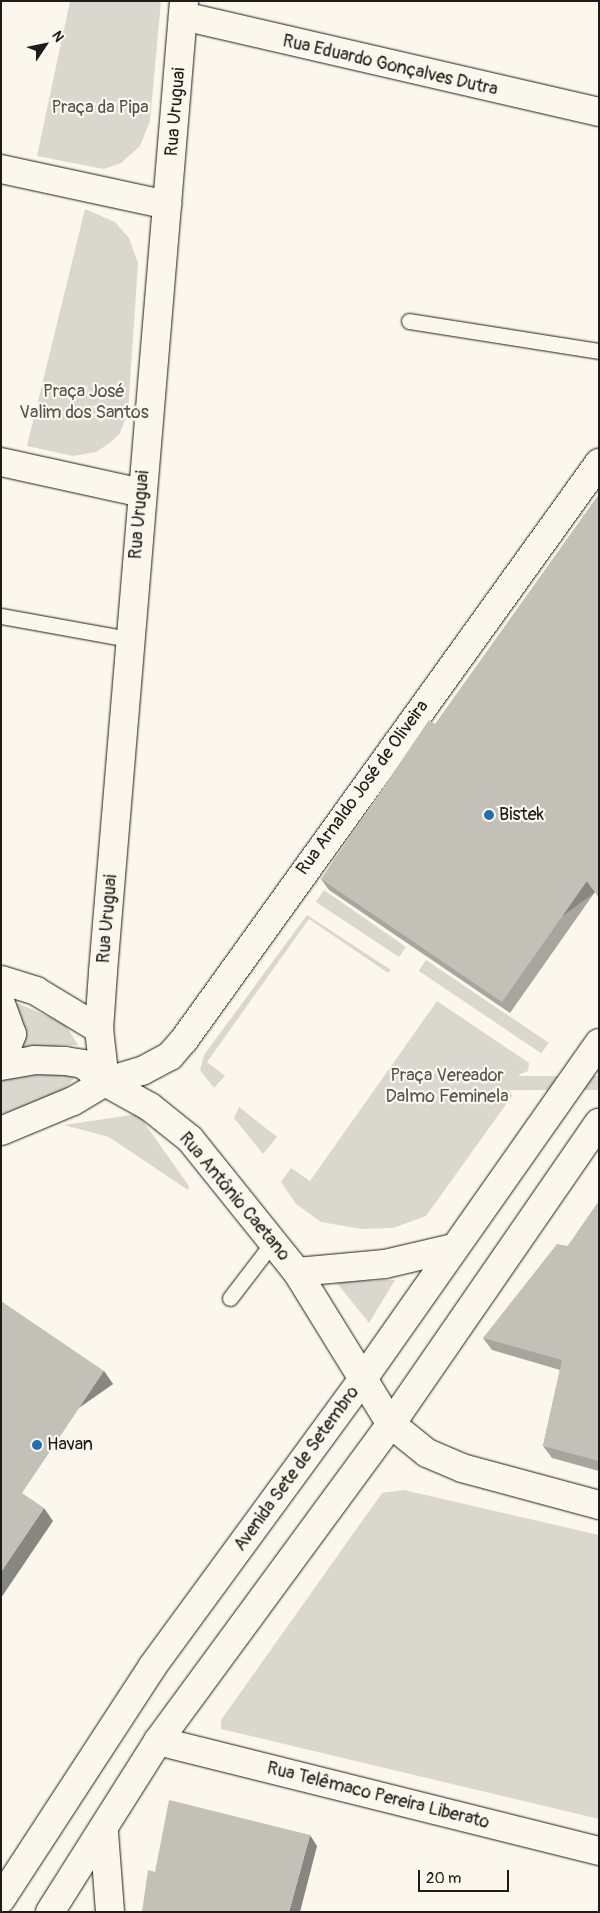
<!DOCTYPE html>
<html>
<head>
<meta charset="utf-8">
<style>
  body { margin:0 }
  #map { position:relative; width:600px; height:1913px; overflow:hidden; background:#fbf7ec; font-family:Pangolin,sans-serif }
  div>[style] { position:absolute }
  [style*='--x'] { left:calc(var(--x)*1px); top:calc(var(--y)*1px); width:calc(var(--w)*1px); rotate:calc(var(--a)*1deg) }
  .green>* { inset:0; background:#dad7ce; transform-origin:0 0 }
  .roads { filter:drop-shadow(0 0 1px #1c1c1c) drop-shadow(0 0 1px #1c1c1c) }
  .lane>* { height:15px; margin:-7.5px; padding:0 7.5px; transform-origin:7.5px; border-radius:7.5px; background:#fbf7ec }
  .street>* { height:28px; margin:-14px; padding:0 14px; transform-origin:14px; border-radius:14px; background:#fbf7ec }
  .secondary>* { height:28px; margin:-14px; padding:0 14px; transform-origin:14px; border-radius:14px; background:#fbf7ec }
  .primary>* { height:28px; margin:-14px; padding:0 14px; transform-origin:14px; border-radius:14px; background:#fbf7ec }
  .wall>* { inset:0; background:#a8a59e }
  .shaded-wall>* { inset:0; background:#888681; transform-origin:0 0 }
  .building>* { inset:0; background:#c3c0b8 }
  .dots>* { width:14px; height:14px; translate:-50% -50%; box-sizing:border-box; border:2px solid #fbf7ec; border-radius:50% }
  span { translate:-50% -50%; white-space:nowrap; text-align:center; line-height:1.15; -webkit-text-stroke:4.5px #fbf7ec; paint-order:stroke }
  .street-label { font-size:18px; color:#1c1c1c }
  .park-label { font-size:18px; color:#555451 }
  .poi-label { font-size:18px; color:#1c1c1c }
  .left { translate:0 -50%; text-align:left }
  .frame { position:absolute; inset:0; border:2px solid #1c1c1c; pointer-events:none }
  .north { position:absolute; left:20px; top:20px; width:50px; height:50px; -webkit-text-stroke:4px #fbf7ec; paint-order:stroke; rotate:56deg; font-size:14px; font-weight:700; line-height:20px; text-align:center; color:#1c1c1c }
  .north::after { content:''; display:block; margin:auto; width:18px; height:22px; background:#1c1c1c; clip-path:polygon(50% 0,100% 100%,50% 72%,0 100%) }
  .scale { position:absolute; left:418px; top:1870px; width:91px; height:22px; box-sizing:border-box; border:2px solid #1c1c1c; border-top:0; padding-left:6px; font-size:15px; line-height:18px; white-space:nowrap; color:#1c1c1c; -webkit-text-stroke:4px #fbf7ec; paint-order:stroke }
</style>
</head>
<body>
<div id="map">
  <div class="green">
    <div style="clip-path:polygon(70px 1px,161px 1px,150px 121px,140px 146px,121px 163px,104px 169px,37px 156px)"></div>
    <div style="clip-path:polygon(85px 209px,115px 222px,129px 238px,138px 263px,128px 412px,120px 433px,110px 443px,96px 452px,73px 456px,27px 446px)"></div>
    <div style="clip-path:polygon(324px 890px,406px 947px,399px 957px,316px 902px)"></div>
    <div style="clip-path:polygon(307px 915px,391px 970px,388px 973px,309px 919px,207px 1062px,225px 1076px,214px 1088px,200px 1070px,204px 1055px)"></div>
    <div style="left:426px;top:960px;width:148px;height:13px;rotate:34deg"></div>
    <div style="clip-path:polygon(437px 1001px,529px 1063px,528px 1071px,520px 1074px,510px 1089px,512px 1096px,426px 1216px,393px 1228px,361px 1229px,321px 1222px,296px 1204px,281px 1182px,291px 1168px,310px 1181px)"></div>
    <div style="clip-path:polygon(17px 1003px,65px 1024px,78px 1045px,20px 1047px)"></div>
    <div style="clip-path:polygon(25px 1071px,77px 1074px,62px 1094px,1px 1114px,1px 1078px)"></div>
    <div style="left:599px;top:1076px;width:14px;height:168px;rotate:90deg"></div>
    <div style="clip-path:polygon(239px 1107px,277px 1137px,263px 1154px,234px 1118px)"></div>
    <div style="clip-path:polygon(138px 1114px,189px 1186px,188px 1190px,109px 1137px,64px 1125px)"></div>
    <div style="clip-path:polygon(389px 1280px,395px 1280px,369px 1323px,336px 1282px)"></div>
    <div style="clip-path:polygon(404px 1490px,599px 1535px,599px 1819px,221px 1729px,221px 1720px,382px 1493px)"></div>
  </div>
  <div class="roads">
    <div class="lane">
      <div style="--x:409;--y:321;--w:192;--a:9"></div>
      <div style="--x:1;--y:616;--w:130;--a:10.2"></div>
      <div style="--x:230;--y:1298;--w:71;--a:-52.5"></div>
    </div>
    <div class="street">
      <div style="--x:183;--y:16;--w:427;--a:13"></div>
      <div style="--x:1;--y:169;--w:170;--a:12.2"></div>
      <div style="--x:1;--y:462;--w:144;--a:12.4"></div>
      <div style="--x:1;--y:980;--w:37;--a:17"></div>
      <div style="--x:36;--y:991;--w:74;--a:31.1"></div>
      <div style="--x:1;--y:1004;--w:32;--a:70"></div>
      <div style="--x:12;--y:1034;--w:31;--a:111"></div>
      <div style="--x:105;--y:1082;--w:39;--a:-17"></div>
      <div style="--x:142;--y:1071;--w:32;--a:-28"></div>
      <div style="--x:170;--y:1056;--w:21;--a:-49"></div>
      <div style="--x:184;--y:1040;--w:711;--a:-54.27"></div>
      <div style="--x:391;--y:1424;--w:46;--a:38.9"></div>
      <div style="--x:427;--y:1453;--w:38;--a:23"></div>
      <div style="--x:462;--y:1468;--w:142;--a:15.1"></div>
      <div style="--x:158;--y:1741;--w:455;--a:14"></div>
    </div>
    <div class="secondary">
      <div style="--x:1;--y:1066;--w:34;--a:-10"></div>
      <div style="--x:34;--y:1060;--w:31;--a:2"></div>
      <div style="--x:65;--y:1061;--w:18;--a:9"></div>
      <div style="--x:83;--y:1064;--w:28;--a:39"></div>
      <div style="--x:105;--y:1082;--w:37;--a:149"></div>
      <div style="--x:73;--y:1101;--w:78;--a:157.4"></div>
    </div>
    <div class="primary">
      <div style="--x:184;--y:1;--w:974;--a:94.77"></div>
      <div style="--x:103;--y:972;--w:57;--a:94"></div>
      <div style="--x:99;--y:1029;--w:53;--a:83.5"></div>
      <div style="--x:105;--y:1082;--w:51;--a:29.1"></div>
      <div style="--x:150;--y:1107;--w:51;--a:38.7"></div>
      <div style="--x:190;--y:1139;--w:171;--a:51.2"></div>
      <div style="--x:297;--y:1272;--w:179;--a:58.3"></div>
      <div style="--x:297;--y:1272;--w:88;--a:-5.2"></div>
      <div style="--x:385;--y:1264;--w:71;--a:-13.1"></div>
      <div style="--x:104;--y:1832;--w:80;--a:85.7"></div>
      <div style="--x:1;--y:1899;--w:277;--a:-56.9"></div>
      <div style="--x:152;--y:1667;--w:361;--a:-53.8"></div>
      <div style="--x:365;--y:1376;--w:407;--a:-54.9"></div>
      <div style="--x:50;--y:1912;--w:202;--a:-57.7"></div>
      <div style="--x:158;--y:1741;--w:393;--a:-53.7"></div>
      <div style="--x:391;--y:1424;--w:366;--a:-55.4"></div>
    </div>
  </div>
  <div class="wall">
    <div style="clip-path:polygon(321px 879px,595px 892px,510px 1013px,329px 890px)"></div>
    <div style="clip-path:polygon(599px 1201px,599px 1471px,552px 1458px,543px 1446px,560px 1370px,492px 1350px,483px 1338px,568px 1246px)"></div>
  </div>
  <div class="shaded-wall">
    <div style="left:587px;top:881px;width:14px;height:148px;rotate:54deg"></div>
    <div style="left:104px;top:1371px;width:16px;height:147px;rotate:55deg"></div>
    <div style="clip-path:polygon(44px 1508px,53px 1521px,1px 1598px,1px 1572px)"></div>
    <div style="clip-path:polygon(310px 1835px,317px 1846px,300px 1912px,289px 1912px)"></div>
  </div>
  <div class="building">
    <div style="clip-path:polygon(599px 494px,599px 898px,587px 881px,502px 1002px,321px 879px,429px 720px,435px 724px)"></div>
    <div style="clip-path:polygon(599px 1201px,599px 1461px,543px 1446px,562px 1360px,483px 1338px,557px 1244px,568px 1246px)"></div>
    <div style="clip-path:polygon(1px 1301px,104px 1371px,22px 1493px,44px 1508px,1px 1572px)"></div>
    <div style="clip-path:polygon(169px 1800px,310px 1835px,289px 1912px,142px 1912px,148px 1870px,155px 1872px)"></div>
  </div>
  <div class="dots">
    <div style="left:489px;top:815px;background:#1f6fb2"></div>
    <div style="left:37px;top:1445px;background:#1f6fb2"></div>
  </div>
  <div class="street-label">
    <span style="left:390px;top:66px;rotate:13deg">Rua Eduardo Gonçalves Dutra</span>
    <span style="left:176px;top:112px;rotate:-85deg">Rua Uruguai</span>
    <span style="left:140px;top:515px;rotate:-85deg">Rua Uruguai</span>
    <span style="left:363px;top:788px;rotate:-54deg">Rua Arnaldo José de Oliveira</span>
    <span style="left:108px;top:919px;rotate:-85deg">Rua Uruguai</span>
    <span style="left:234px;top:1197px;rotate:50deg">Rua Antônio Caetano</span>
    <span style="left:297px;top:1469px;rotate:-54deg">Avenida Sete de Setembro</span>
    <span style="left:378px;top:1796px;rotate:14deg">Rua Telêmaco Pereira Liberato</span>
  </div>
  <div class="park-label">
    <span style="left:100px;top:108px">Praça da Pipa</span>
    <span style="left:84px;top:403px">Praça José<br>Valim dos Santos</span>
    <span style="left:447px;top:1087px">Praça Vereador<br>Dalmo Feminela</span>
  </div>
  <div class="poi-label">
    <span class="left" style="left:499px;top:815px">Bistek</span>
    <span class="left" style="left:47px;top:1445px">Havan</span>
  </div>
  <div class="frame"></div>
  <div class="north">N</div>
  <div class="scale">20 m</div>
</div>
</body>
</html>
